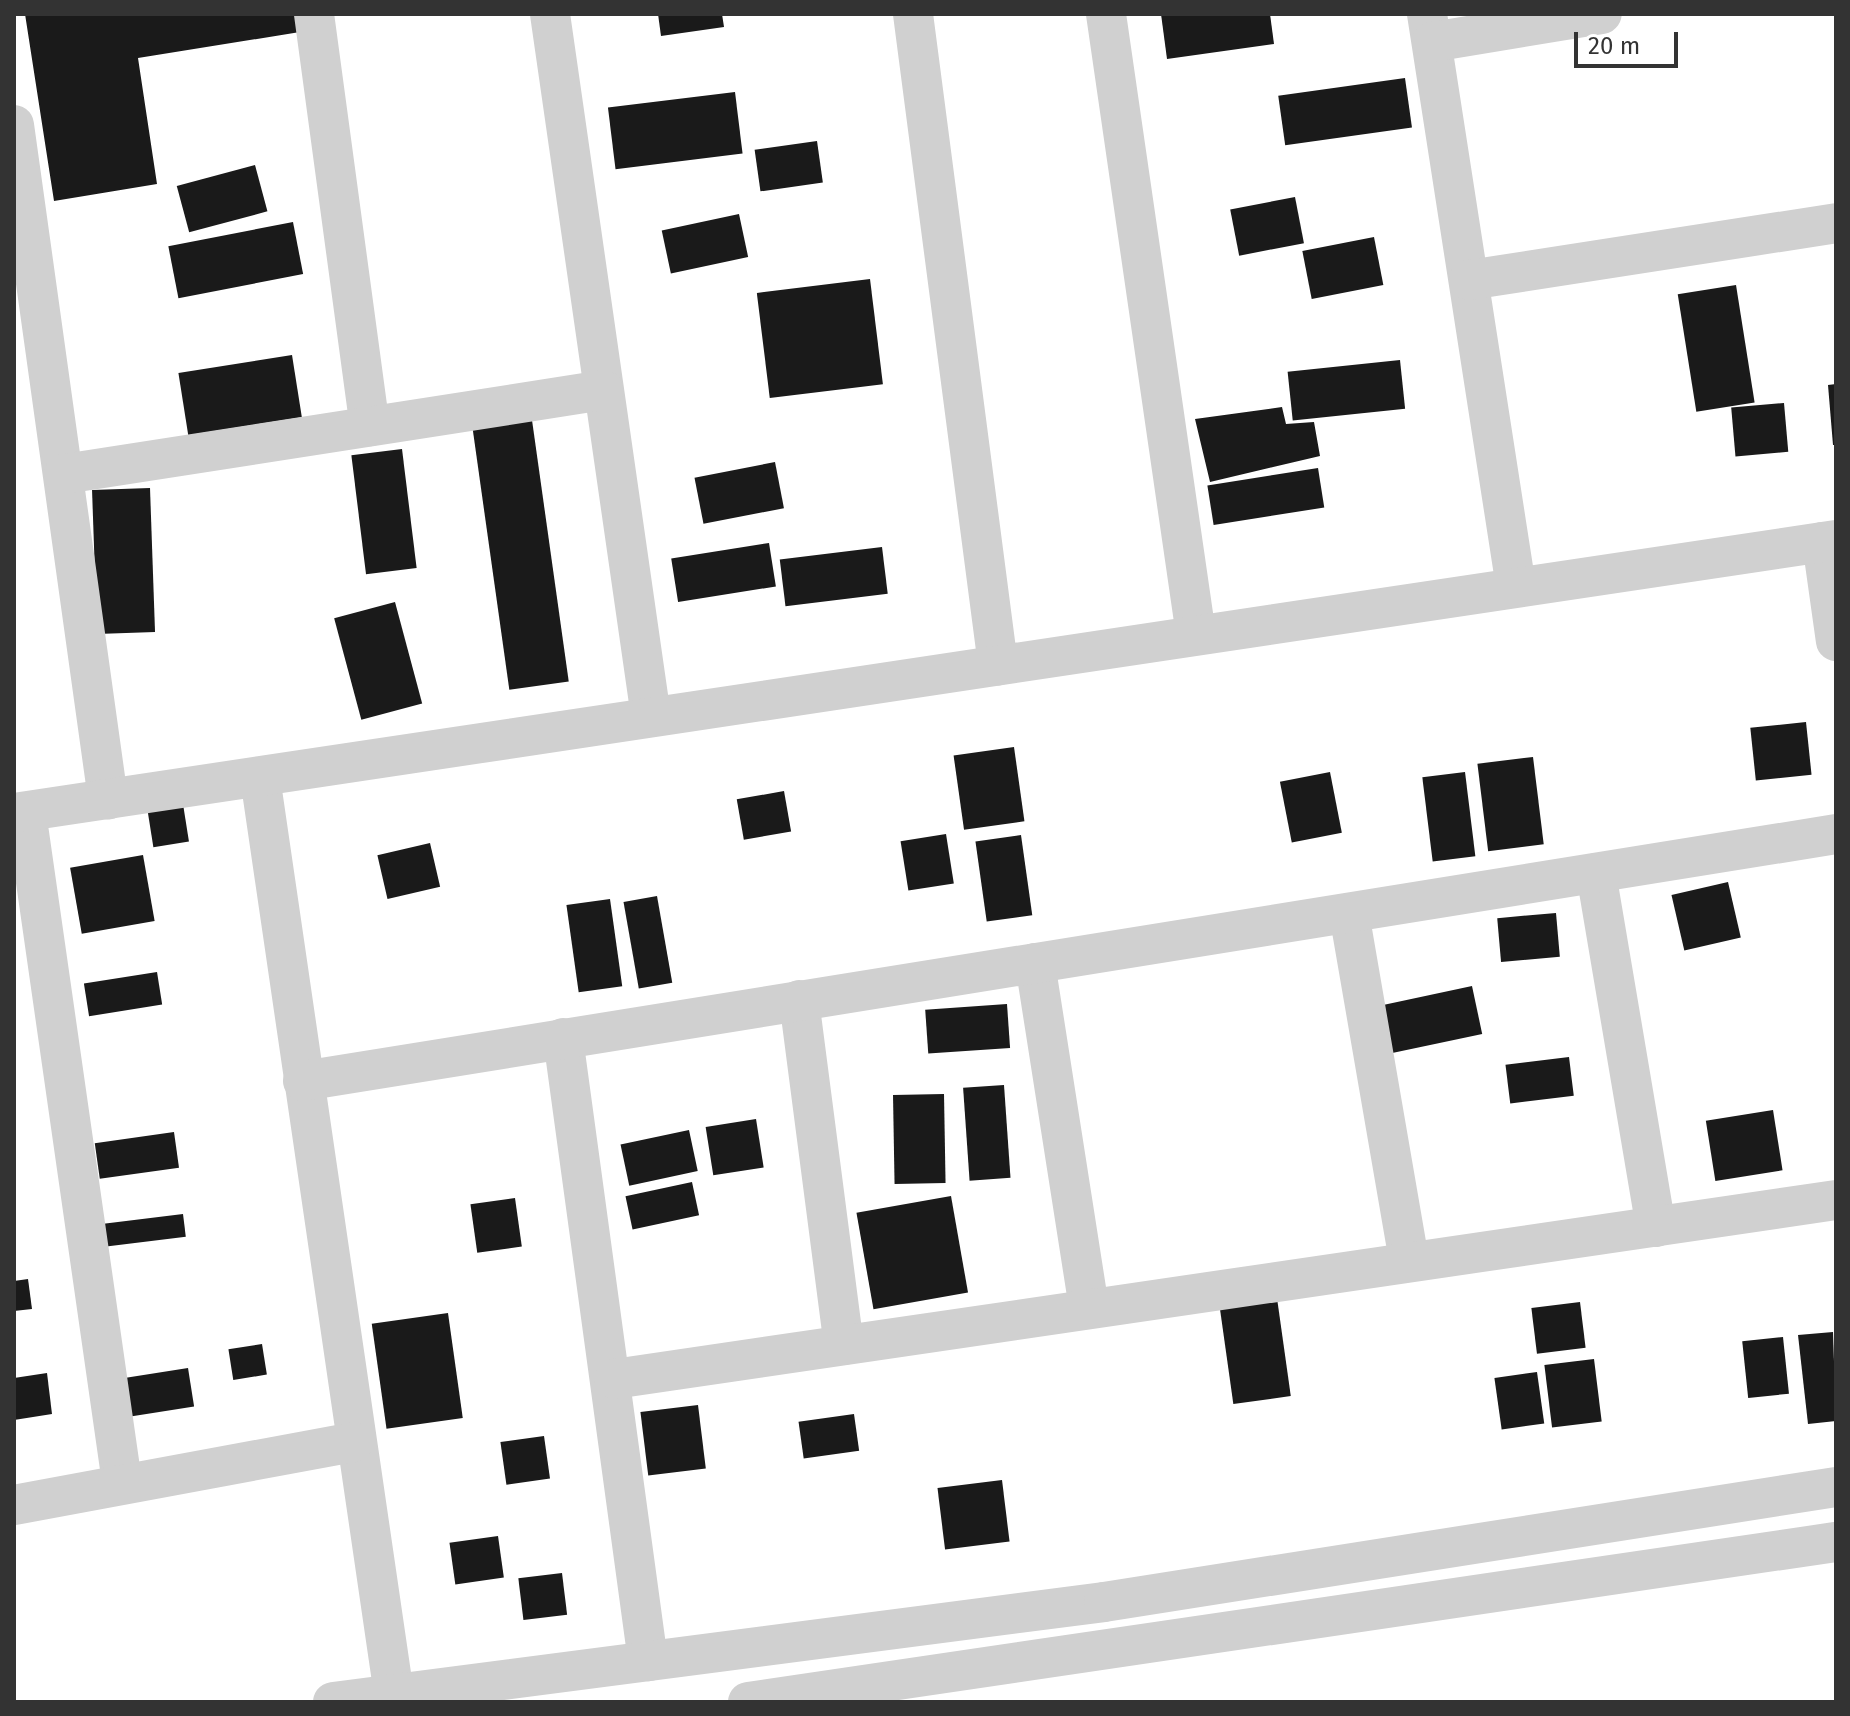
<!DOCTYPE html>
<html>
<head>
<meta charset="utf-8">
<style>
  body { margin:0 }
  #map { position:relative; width:1850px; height:1716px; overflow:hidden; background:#fff; font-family:"Fira Sans",sans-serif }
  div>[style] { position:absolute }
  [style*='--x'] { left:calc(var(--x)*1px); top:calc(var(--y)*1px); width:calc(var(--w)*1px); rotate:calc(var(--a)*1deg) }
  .building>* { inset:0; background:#1a1a1a; transform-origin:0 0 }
  .minor>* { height:40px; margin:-20px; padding:0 20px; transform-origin:20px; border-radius:20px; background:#d0d0d0 }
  span { translate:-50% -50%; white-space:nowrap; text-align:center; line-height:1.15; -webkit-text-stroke:8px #fff; paint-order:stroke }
  .frame { position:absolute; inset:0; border:16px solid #333; pointer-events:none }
  .scale { position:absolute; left:1574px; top:32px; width:104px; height:36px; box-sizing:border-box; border:4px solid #333; border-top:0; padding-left:10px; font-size:24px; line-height:28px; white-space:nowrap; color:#333; -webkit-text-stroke:6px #fff; paint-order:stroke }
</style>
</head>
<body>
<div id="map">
  <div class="building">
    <div style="clip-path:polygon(25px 14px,297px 14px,300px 32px,138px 58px,157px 184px,54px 201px)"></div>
    <div style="clip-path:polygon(658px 14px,722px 14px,724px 27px,661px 36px)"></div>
    <div style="clip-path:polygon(1161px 14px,1270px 14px,1274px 44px,1167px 59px)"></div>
    <div style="left:1405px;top:78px;width:50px;height:128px;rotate:82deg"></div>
    <div style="left:735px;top:92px;width:62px;height:128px;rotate:83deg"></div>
    <div style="left:817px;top:141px;width:42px;height:63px;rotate:82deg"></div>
    <div style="left:255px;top:165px;width:48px;height:81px;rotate:75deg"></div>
    <div style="left:1295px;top:197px;width:47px;height:66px;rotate:79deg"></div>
    <div style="left:739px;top:214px;width:44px;height:79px;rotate:78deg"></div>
    <div style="left:293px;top:222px;width:53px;height:127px;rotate:79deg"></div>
    <div style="left:1374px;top:237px;width:49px;height:73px;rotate:79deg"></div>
    <div style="left:870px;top:279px;width:106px;height:114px;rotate:83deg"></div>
    <div style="left:1736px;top:285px;width:119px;height:59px;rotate:81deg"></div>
    <div style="left:292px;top:355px;width:63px;height:115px;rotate:81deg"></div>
    <div style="left:1400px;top:360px;width:49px;height:113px;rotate:84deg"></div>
    <div style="clip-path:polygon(1836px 384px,1836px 445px,1833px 445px,1828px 385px)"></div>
    <div style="left:1784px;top:403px;width:49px;height:53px;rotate:85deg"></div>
    <div style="clip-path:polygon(1282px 407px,1286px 424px,1314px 422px,1320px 456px,1210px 482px,1195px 419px)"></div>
    <div style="left:532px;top:420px;width:264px;height:60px;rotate:82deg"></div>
    <div style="left:402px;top:449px;width:120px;height:51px;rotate:83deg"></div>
    <div style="left:775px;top:462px;width:47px;height:82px;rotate:79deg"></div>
    <div style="left:1318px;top:468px;width:40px;height:112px;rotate:81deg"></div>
    <div style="left:150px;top:488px;width:144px;height:58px;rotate:88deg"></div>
    <div style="left:769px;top:543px;width:44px;height:99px;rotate:81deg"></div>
    <div style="left:882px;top:547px;width:47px;height:103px;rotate:83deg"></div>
    <div style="left:395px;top:602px;width:105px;height:63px;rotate:75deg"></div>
    <div style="left:1806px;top:722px;width:53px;height:56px;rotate:84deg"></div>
    <div style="left:1014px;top:747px;width:75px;height:61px;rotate:82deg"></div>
    <div style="left:1533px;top:757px;width:88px;height:56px;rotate:83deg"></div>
    <div style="left:1330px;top:772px;width:62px;height:51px;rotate:79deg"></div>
    <div style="left:1465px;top:772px;width:85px;height:43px;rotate:83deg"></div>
    <div style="left:784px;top:791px;width:41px;height:48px;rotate:80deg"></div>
    <div style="left:183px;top:804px;width:38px;height:36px;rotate:81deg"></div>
    <div style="left:946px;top:834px;width:50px;height:46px;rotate:81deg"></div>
    <div style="left:1021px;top:835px;width:81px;height:46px;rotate:82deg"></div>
    <div style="left:430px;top:843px;width:45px;height:54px;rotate:77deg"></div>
    <div style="left:143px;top:855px;width:67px;height:74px;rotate:80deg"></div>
    <div style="left:1728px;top:882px;width:57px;height:58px;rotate:77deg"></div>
    <div style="left:657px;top:896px;width:88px;height:34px;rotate:80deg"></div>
    <div style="left:610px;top:899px;width:88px;height:44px;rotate:82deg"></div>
    <div style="left:1556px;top:913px;width:44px;height:59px;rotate:85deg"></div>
    <div style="left:157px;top:972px;width:33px;height:74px;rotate:81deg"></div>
    <div style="left:1472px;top:986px;width:49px;height:98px;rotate:78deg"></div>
    <div style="left:1007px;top:1004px;width:44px;height:82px;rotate:86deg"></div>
    <div style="left:1569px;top:1057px;width:39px;height:64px;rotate:83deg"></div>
    <div style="left:1004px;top:1085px;width:93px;height:41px;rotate:86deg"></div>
    <div style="left:944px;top:1094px;width:89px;height:51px;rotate:89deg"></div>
    <div style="left:1773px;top:1110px;width:61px;height:68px;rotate:81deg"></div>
    <div style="left:756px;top:1119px;width:49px;height:51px;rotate:81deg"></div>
    <div style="left:689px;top:1130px;width:42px;height:70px;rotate:78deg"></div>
    <div style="left:174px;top:1132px;width:36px;height:80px;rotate:82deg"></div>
    <div style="left:692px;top:1182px;width:34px;height:68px;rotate:78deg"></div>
    <div style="left:951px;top:1196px;width:98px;height:96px;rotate:80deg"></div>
    <div style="left:515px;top:1198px;width:49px;height:45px;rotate:82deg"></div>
    <div style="left:183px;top:1214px;width:23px;height:80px;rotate:83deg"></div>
    <div style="clip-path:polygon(28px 1279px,32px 1309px,14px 1311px,14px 1281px)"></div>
    <div style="left:1277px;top:1298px;width:99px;height:58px;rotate:82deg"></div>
    <div style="left:1580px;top:1302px;width:46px;height:49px;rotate:83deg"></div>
    <div style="left:448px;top:1313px;width:106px;height:77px;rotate:82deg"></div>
    <div style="clip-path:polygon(1833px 1332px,1836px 1421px,1808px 1424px,1798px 1335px)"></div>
    <div style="left:1783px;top:1337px;width:57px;height:41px;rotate:84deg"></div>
    <div style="left:262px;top:1344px;width:31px;height:34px;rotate:81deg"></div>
    <div style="left:1594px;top:1359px;width:63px;height:50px;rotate:83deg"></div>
    <div style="left:188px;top:1368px;width:39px;height:74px;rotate:81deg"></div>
    <div style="left:1537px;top:1372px;width:52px;height:43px;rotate:82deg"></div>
    <div style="clip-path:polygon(47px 1373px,52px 1414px,14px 1420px,14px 1378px)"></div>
    <div style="left:698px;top:1405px;width:64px;height:58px;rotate:83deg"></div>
    <div style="left:854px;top:1414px;width:37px;height:56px;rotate:82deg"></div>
    <div style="left:544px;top:1436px;width:43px;height:44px;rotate:82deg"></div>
    <div style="left:1002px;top:1480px;width:62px;height:65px;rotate:83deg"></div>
    <div style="left:498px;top:1536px;width:42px;height:49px;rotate:82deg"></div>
    <div style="left:562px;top:1573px;width:42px;height:44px;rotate:83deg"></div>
  </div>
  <div class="minor">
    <div style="--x:314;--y:14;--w:416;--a:82.3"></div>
    <div style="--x:550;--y:14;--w:710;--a:81.82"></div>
    <div style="--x:913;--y:14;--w:657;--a:82.56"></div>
    <div style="--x:1106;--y:14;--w:627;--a:81.75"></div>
    <div style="--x:1427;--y:14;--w:580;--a:81.17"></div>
    <div style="--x:1432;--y:42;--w:172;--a:-9.4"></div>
    <div style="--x:14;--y:125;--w:681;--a:82.06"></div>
    <div style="--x:1469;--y:280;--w:371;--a:-8.8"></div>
    <div style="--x:64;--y:474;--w:546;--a:-8.84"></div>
    <div style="--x:1822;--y:542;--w:100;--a:82"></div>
    <div style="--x:260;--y:777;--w:927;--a:81.69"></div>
    <div style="--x:26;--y:812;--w:677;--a:81.85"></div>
    <div style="--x:14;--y:813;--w:1842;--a:-8.52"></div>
    <div style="--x:1596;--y:873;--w:359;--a:80.4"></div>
    <div style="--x:1349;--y:913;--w:354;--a:80.2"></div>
    <div style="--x:1035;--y:963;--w:350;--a:81.1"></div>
    <div style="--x:799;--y:1000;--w:348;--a:82.6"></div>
    <div style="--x:563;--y:1038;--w:629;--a:82.23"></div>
    <div style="--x:303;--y:1081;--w:1553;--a:-9.15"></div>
    <div style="--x:614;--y:1379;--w:1235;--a:-8.33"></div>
    <div style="--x:14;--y:1505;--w:345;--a:-10.5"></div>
    <div style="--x:333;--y:1702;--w:777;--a:-7.39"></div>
    <div style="--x:1104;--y:1602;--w:741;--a:-8.93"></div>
    <div style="--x:748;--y:1702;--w:1100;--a:-8.37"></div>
  </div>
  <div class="frame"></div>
  <div class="scale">20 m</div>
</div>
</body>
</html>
